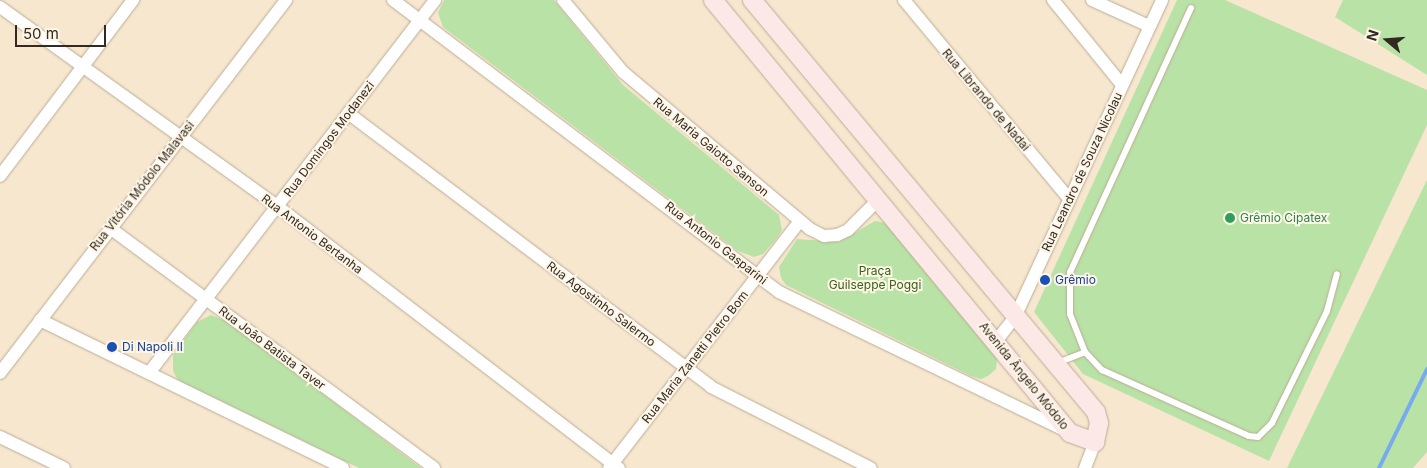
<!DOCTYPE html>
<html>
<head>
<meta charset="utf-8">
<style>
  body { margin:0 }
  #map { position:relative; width:1427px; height:468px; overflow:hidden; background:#f7e7cf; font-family:Inter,sans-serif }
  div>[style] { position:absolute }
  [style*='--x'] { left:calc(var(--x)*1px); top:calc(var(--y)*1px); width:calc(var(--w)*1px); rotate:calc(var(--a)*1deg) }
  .green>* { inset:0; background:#b9e2a6 }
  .stream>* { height:4px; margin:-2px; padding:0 2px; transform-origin:2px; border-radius:2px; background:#77abf0 }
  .roads { filter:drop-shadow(0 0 1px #bbac95) drop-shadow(0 0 1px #bbac95) }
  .lane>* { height:6px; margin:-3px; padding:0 3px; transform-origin:3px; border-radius:3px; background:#fff }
  .street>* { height:12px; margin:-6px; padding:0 6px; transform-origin:6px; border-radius:6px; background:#fff }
  .secondary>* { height:18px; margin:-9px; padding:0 9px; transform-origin:9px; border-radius:9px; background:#fce8e6 }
  .dots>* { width:14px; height:14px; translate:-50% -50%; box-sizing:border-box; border:2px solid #fff5e6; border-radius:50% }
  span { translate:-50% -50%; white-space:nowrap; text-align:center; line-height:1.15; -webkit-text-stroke:4px #fff5e6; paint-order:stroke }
  .street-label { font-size:12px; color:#302a21 }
  .leisure-label { font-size:12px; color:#27864d }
  .left { translate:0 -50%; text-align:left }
  .park-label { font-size:12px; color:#356317 }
  .transit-label { font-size:12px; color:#164399 }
  .north { position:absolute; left:1362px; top:15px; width:50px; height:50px; -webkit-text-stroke:4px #fff5e6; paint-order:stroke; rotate:288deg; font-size:14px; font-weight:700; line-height:20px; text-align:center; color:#302a21 }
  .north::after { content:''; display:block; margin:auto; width:18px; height:22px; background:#302a21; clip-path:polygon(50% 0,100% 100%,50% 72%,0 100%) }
  .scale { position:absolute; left:15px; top:25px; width:91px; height:22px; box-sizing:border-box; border:2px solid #302a21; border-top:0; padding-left:6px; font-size:15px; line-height:18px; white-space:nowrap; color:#302a21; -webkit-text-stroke:4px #fff5e6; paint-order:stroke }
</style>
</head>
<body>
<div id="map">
  <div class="green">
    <div style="clip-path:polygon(444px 0,554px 0,623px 85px,779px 215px,782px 230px,777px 238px,763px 254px,754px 257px,738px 251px,443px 27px,438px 13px)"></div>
    <div style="clip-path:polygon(1177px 0,1225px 0,1427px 90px,1427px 125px,1269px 461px,1083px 374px,1034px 312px)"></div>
    <div style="clip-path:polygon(1343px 0,1427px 0,1427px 75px,1335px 17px)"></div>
    <div style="clip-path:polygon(1427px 180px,1427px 452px,1413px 468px,1287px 468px)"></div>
    <div style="clip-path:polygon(875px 221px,886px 223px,992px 347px,997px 359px,996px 369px,988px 376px,981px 379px,971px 376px,786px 285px,781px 278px,779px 267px,797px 239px,839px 242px)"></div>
    <div style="clip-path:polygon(211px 315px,228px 322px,421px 468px,359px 468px,178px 380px,173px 371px,173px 355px,197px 322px)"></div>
  </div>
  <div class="stream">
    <div style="--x:1379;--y:468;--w:110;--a:-64.1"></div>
  </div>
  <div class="roads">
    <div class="lane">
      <div style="--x:1191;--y:8;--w:290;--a:114.6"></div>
      <div style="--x:1070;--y:272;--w:42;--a:90"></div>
      <div style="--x:1070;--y:314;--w:41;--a:68.5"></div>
      <div style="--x:1085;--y:352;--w:25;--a:47"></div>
      <div style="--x:1102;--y:370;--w:161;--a:24.2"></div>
      <div style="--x:1249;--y:436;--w:9;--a:6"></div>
      <div style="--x:1258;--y:437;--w:20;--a:-45"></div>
      <div style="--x:1272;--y:423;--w:125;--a:-63.8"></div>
      <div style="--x:1327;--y:311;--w:38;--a:-75"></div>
      <div style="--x:1057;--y:363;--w:30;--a:-21"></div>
    </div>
    <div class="street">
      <div style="--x:393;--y:0;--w:484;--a:37.1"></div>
      <div style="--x:779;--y:292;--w:319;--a:25.8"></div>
      <div style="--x:563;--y:0;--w:94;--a:50.2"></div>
      <div style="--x:623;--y:72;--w:244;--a:40"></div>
      <div style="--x:810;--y:229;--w:16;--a:27"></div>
      <div style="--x:824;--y:236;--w:13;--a:-4"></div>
      <div style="--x:837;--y:235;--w:12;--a:-24"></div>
      <div style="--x:848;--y:230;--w:41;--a:-45"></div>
      <div style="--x:904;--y:0;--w:259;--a:50.3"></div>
      <div style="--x:1053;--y:0;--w:109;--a:50.9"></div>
      <div style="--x:1092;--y:0;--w:63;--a:24.5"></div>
      <div style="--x:0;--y:7;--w:341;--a:35.7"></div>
      <div style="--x:277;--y:206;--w:431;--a:37.5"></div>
      <div style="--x:348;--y:113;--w:455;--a:37"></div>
      <div style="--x:711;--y:387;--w:179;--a:26.9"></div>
      <div style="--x:0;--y:176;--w:221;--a:-52.9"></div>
      <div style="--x:110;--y:228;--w:403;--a:36.5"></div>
      <div style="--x:40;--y:320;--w:337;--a:26"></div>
      <div style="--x:997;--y:340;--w:29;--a:-52"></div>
      <div style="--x:1015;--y:317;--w:349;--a:-65.1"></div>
      <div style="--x:0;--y:373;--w:470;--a:-52.5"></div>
      <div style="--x:149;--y:373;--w:470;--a:-52.5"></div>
      <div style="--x:0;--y:437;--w:71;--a:25.8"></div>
      <div style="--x:609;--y:468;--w:311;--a:-52.3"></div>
      <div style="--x:1085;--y:468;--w:28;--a:-69"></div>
    </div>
    <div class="secondary">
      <div style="--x:713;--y:0;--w:561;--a:50.5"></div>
      <div style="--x:1070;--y:433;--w:27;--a:20"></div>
      <div style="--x:1095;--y:442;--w:19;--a:-78"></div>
      <div style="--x:1099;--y:423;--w:11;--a:-105"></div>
      <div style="--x:1096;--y:412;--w:537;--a:-129.86"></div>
    </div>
  </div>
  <div class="dots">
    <div style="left:1230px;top:218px;background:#2e9e5b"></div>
    <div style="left:1045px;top:280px;background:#1a4fb4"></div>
    <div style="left:112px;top:347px;background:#1a4fb4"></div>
  </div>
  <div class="street-label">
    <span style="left:986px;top:100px;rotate:50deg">Rua Librando de Nadai</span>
    <span style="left:329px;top:139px;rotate:-53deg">Rua Domingos Modanezi</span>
    <span style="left:711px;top:147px;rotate:40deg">Rua Maria Gaiotto Sanson</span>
    <span style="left:1082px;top:172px;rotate:-65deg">Rua Leandro de Souza Nicolau</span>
    <span style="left:142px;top:186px;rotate:-52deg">Rua Vitória Módolo Malavasi</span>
    <span style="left:312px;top:234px;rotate:37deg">Rua Antonio Bertanha</span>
    <span style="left:716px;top:243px;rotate:38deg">Rua Antonio Gasparini</span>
    <span style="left:601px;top:304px;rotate:37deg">Rua Agostinho Salermo</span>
    <span style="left:272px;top:348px;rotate:37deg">Rua João Batista Taver</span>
    <span style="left:695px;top:357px;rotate:-52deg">Rua Maria Zanetti Pietro Bom</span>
    <span style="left:1024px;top:376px;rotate:51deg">Avenida Ângelo Módolo</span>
  </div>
  <div class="leisure-label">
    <span class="left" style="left:1240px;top:218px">Grêmio Cipatex</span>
  </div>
  <div class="park-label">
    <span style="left:875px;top:278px">Praça<br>Guilseppe Poggi</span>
  </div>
  <div class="transit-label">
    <span class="left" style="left:1055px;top:280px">Grêmio</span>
    <span class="left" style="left:122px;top:347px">Di Napoli II</span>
  </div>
  <div class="north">N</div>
  <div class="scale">50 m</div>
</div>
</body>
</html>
